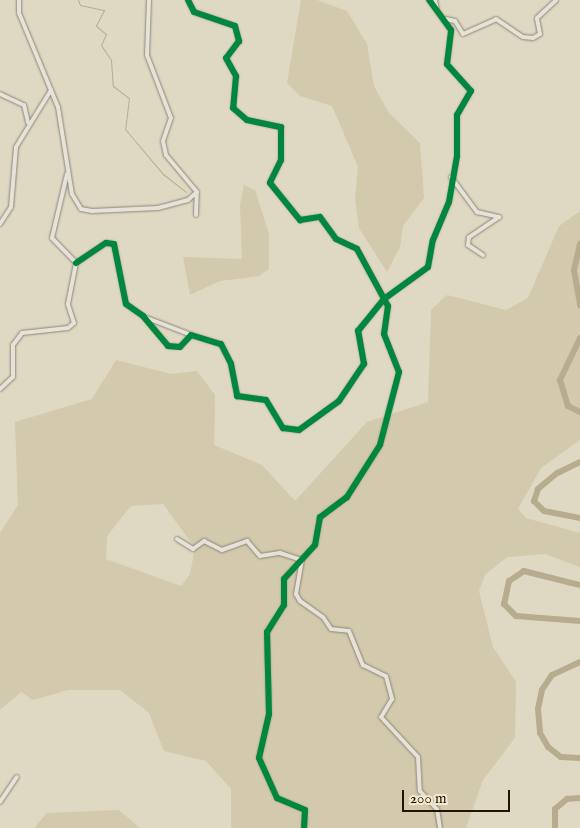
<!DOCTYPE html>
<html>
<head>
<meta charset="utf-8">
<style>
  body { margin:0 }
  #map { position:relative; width:580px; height:828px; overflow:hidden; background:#dfd9c3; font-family:"IM FELL English",serif }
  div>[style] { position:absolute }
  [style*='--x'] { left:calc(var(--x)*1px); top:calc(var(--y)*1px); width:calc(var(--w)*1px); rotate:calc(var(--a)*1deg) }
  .green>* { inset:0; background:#d3c9ac }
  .stream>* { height:1px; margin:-0.5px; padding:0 0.5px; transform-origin:0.5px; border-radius:0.5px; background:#b8ac8f }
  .river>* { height:6px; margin:-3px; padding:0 3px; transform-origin:3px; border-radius:3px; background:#b8ac8f }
  .roads { filter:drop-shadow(0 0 1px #8c8678) drop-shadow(0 0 1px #8c8678) }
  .minor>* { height:4px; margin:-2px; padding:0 2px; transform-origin:2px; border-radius:2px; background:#e6e2d7 }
  .cycleway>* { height:6px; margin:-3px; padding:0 3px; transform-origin:3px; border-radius:3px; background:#00873e }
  span { translate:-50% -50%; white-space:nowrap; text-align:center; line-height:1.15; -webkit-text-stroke:4px #f1ead1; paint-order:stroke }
  .scale { position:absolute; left:402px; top:790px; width:108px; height:22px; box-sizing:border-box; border:2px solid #251200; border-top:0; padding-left:6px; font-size:15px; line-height:18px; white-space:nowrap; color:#251200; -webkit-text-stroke:4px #f1ead1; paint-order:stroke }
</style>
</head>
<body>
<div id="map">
  <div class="green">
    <div style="clip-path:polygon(301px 0,317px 0,347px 11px,367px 44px,374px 86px,389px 113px,420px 143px,424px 198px,403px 226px,400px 247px,387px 272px,359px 228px,355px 199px,358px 167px,332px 106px,300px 96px,287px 83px)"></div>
    <div style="clip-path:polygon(244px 185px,255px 190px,269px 234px,269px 269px,259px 276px,220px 281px,190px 295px,183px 257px,242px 259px,240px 205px)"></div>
    <div style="clip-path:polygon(evenodd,580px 211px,580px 440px,541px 468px,518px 509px,526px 518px,580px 533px,580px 567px,545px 554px,507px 557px,485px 575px,479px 591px,493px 647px,516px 682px,515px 738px,483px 780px,466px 828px,231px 828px,231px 789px,206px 761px,164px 751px,149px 713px,120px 690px,68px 690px,33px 700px,21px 692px,0 710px,0 533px,18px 505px,15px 422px,92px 399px,116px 360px,171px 374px,197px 371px,215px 395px,214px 445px,262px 465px,295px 501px,367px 422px,428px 402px,431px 310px,447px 295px,506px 310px,528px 298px,559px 226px,580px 211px,163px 504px,195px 548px,190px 574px,181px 586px,106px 559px,107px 536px,131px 506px,163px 504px)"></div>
    <div style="clip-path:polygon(119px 810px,140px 828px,34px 828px,47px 813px)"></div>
  </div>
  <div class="stream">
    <div style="--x:78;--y:0;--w:5;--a:68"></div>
    <div style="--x:80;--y:5;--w:25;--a:12"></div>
    <div style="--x:104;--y:10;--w:18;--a:117"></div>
    <div style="--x:96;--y:26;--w:13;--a:39"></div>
    <div style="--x:106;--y:34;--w:12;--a:114"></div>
    <div style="--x:101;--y:45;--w:18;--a:56"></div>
    <div style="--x:111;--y:60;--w:26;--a:86"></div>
    <div style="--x:113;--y:86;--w:20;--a:37"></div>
    <div style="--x:129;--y:98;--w:31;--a:97"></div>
    <div style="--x:125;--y:129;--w:59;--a:49.8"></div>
    <div style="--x:163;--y:174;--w:29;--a:38"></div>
  </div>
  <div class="river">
    <div style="--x:580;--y:244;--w:27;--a:103"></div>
    <div style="--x:574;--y:270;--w:36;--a:80"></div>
    <div style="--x:580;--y:338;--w:47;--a:115.5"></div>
    <div style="--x:560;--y:380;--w:27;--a:73"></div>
    <div style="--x:568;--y:406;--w:13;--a:27"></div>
    <div style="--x:580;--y:462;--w:25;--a:154"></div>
    <div style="--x:557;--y:473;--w:25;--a:140"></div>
    <div style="--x:538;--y:489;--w:13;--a:108"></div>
    <div style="--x:534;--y:501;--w:14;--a:45"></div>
    <div style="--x:544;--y:511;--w:37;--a:11"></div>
    <div style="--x:580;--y:585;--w:58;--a:-166"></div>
    <div style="--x:524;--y:571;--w:18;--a:146"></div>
    <div style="--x:509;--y:581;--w:24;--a:102"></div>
    <div style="--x:504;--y:604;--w:17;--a:45"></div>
    <div style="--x:516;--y:616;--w:64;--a:4.5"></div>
    <div style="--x:580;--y:662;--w:31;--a:155"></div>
    <div style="--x:552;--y:675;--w:18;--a:124"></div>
    <div style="--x:542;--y:690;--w:19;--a:102"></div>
    <div style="--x:538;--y:709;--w:24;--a:85"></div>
    <div style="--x:540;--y:733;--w:16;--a:60"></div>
    <div style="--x:548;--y:747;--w:16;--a:38"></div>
    <div style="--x:561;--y:757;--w:19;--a:3"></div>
    <div style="--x:555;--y:828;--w:19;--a:-90"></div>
    <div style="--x:555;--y:809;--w:16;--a:-40"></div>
    <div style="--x:567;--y:799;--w:13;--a:-4"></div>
  </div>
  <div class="roads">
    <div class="minor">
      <div style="--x:19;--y:0;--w:13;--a:90"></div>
      <div style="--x:19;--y:13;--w:102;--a:67.5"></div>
      <div style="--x:58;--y:107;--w:88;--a:80.9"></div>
      <div style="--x:72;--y:194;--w:17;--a:59"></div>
      <div style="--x:81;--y:209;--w:11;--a:10"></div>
      <div style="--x:92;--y:211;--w:66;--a:-2.6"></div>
      <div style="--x:158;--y:208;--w:31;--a:-15"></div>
      <div style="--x:188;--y:200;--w:12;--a:-42"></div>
      <div style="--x:197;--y:192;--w:48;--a:-130"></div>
      <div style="--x:166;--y:155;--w:14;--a:-102"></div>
      <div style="--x:163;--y:141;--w:24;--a:-71"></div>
      <div style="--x:171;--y:118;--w:67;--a:-110.9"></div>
      <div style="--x:147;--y:55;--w:55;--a:-87.9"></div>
      <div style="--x:188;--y:0;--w:13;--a:63"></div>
      <div style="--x:194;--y:12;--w:43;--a:18.9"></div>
      <div style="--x:235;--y:26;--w:16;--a:75"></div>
      <div style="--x:239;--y:41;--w:21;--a:127"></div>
      <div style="--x:226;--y:58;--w:21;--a:61"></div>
      <div style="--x:236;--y:76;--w:32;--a:95"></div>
      <div style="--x:233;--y:108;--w:18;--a:41"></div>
      <div style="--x:247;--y:120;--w:35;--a:12"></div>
      <div style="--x:281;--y:127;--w:33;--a:90"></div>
      <div style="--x:281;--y:160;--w:25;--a:116"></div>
      <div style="--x:270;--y:183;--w:48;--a:51"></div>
      <div style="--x:300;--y:220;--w:20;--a:-9"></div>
      <div style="--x:320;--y:217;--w:27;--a:54"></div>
      <div style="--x:336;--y:239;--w:23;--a:25"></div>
      <div style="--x:357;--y:249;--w:65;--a:61.5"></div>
      <div style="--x:388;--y:306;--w:28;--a:98"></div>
      <div style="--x:384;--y:334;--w:41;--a:68.5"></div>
      <div style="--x:399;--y:372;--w:75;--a:104.6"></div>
      <div style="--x:380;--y:445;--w:62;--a:122.4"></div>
      <div style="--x:347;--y:497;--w:34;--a:143"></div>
      <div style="--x:320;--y:517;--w:28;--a:100"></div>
      <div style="--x:315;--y:545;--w:46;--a:132.4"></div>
      <div style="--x:284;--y:579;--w:26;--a:90"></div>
      <div style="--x:284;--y:605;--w:32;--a:122"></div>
      <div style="--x:267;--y:632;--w:82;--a:88.6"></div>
      <div style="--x:269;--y:714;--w:45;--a:102.8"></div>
      <div style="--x:259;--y:758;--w:44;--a:65.8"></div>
      <div style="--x:277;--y:798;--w:30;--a:23"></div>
      <div style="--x:305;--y:810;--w:18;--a:93"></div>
      <div style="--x:435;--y:0;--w:10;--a:79"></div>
      <div style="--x:446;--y:19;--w:9;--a:13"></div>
      <div style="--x:455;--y:21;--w:15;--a:58"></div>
      <div style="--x:463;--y:34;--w:36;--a:-24"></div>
      <div style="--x:496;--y:19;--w:32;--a:34"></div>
      <div style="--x:523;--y:37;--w:10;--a:6"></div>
      <div style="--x:533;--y:38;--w:8;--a:-30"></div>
      <div style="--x:540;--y:34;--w:16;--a:-101"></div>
      <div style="--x:537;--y:18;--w:26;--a:-43"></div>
      <div style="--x:0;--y:94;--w:26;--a:25"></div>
      <div style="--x:24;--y:105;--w:18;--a:77"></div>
      <div style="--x:67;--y:174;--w:66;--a:103.2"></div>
      <div style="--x:52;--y:238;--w:35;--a:46"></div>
      <div style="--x:451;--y:177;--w:44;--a:53.4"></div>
      <div style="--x:477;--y:212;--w:23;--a:13"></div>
      <div style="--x:499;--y:217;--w:36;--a:146"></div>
      <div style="--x:469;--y:237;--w:8;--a:97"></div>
      <div style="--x:468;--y:245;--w:18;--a:34"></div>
      <div style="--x:196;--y:215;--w:23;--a:-88"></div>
      <div style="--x:0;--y:224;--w:20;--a:-57"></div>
      <div style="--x:11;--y:207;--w:60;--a:-85.2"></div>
      <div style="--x:16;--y:147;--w:67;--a:-58.4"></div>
      <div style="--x:76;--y:263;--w:36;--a:-34"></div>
      <div style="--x:106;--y:243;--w:8;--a:7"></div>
      <div style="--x:114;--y:244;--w:61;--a:78.7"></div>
      <div style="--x:126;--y:304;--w:21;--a:35"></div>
      <div style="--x:143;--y:316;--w:39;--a:50"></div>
      <div style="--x:168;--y:346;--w:12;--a:5"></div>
      <div style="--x:180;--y:347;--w:16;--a:-47"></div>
      <div style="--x:191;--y:335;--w:31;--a:17"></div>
      <div style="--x:221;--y:344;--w:22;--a:63"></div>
      <div style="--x:231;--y:364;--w:33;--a:79"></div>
      <div style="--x:237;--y:396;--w:29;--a:8"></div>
      <div style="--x:266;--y:400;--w:33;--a:59"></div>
      <div style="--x:283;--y:428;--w:16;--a:7"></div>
      <div style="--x:299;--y:430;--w:49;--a:-35.9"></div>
      <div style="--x:339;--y:401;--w:45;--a:-56"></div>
      <div style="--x:364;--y:364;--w:34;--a:-100"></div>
      <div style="--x:358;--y:331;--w:41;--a:-50.9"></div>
      <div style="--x:384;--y:299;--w:54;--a:-36"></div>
      <div style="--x:428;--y:267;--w:27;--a:-80"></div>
      <div style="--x:433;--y:240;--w:41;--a:-67.2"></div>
      <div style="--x:449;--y:202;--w:47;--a:-80.1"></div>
      <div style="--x:457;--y:156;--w:41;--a:-90"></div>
      <div style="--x:457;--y:115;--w:28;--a:-60"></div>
      <div style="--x:471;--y:91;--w:36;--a:-132"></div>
      <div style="--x:447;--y:64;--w:34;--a:-83"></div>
      <div style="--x:451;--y:30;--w:37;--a:-126"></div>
      <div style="--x:147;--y:318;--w:47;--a:21.1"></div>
      <div style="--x:0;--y:389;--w:18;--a:-43"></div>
      <div style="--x:13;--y:377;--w:32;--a:-90"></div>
      <div style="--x:13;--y:345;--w:15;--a:-53"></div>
      <div style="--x:22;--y:333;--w:46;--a:-6.2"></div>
      <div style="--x:68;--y:328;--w:8;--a:-40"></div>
      <div style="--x:74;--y:323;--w:20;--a:-108"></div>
      <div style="--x:68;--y:304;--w:42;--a:-79"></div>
      <div style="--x:177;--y:539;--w:19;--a:32"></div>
      <div style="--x:193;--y:549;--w:14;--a:-36"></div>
      <div style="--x:204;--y:541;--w:20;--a:27"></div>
      <div style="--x:222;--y:550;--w:27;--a:-20"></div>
      <div style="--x:247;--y:541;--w:20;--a:49"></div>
      <div style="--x:260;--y:556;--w:20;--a:-9"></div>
      <div style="--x:280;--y:553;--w:23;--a:18"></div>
      <div style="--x:302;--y:560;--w:35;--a:100"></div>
      <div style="--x:296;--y:594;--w:8;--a:60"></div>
      <div style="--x:300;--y:601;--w:28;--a:35"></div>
      <div style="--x:323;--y:617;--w:14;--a:56"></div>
      <div style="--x:331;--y:629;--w:18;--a:6"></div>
      <div style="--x:349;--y:631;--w:37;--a:68"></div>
      <div style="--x:363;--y:665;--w:25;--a:26"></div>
      <div style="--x:386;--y:676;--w:24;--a:75"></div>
      <div style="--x:392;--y:699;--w:21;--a:121"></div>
      <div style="--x:381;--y:717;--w:54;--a:47.2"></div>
      <div style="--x:418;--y:757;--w:34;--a:87"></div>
      <div style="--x:420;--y:791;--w:25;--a:47"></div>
      <div style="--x:437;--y:809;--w:19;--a:81"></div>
      <div style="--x:0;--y:802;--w:30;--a:-56"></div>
    </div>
  </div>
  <div class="cycleway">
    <div style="--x:188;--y:0;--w:13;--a:63"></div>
    <div style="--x:194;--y:12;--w:43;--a:18.9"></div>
    <div style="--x:235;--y:26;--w:16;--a:75"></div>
    <div style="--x:239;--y:41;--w:21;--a:127"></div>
    <div style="--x:226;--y:58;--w:21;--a:61"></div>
    <div style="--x:236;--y:76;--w:32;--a:95"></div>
    <div style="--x:233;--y:108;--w:18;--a:41"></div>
    <div style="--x:247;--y:120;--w:35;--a:12"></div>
    <div style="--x:281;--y:127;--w:33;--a:90"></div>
    <div style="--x:281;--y:160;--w:25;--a:116"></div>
    <div style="--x:270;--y:183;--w:48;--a:51"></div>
    <div style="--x:300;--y:220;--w:20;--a:-9"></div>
    <div style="--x:320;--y:217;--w:27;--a:54"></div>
    <div style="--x:336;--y:239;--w:23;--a:25"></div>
    <div style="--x:357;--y:249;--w:65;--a:61.5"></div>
    <div style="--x:388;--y:306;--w:28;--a:98"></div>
    <div style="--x:384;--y:334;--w:41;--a:68.5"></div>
    <div style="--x:399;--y:372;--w:75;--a:104.6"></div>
    <div style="--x:380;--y:445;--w:62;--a:122.4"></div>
    <div style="--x:347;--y:497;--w:34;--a:143"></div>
    <div style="--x:320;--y:517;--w:28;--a:100"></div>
    <div style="--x:315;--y:545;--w:46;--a:132.4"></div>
    <div style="--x:284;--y:579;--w:26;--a:90"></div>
    <div style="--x:284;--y:605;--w:32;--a:122"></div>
    <div style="--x:267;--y:632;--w:82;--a:88.6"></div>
    <div style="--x:269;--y:714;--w:45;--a:102.8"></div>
    <div style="--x:259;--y:758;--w:44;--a:65.8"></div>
    <div style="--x:277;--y:798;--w:30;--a:23"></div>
    <div style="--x:305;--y:810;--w:18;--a:93"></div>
    <div style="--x:76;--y:263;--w:36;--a:-34"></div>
    <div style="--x:106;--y:243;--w:8;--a:7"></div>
    <div style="--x:114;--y:244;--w:61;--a:78.7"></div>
    <div style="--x:126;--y:304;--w:21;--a:35"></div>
    <div style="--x:143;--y:316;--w:39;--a:50"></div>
    <div style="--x:168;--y:346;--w:12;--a:5"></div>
    <div style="--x:180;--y:347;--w:16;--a:-47"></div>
    <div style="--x:191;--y:335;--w:31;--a:17"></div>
    <div style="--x:221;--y:344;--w:22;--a:63"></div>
    <div style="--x:231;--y:364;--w:33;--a:79"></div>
    <div style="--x:237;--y:396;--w:29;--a:8"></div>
    <div style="--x:266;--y:400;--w:33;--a:59"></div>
    <div style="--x:283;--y:428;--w:16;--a:7"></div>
    <div style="--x:299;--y:430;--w:49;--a:-35.9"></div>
    <div style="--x:339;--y:401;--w:45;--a:-56"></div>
    <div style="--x:364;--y:364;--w:34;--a:-100"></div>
    <div style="--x:358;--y:331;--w:41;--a:-50.9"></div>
    <div style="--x:384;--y:299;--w:54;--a:-36"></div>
    <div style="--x:428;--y:267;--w:27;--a:-80"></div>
    <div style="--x:433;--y:240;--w:41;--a:-67.2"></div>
    <div style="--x:449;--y:202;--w:47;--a:-80.1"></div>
    <div style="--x:457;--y:156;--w:41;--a:-90"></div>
    <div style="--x:457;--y:115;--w:28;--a:-60"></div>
    <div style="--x:471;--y:91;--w:36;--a:-132"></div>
    <div style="--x:447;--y:64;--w:34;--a:-83"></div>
    <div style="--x:451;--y:30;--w:37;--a:-126"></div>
  </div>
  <div class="scale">200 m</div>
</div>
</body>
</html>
